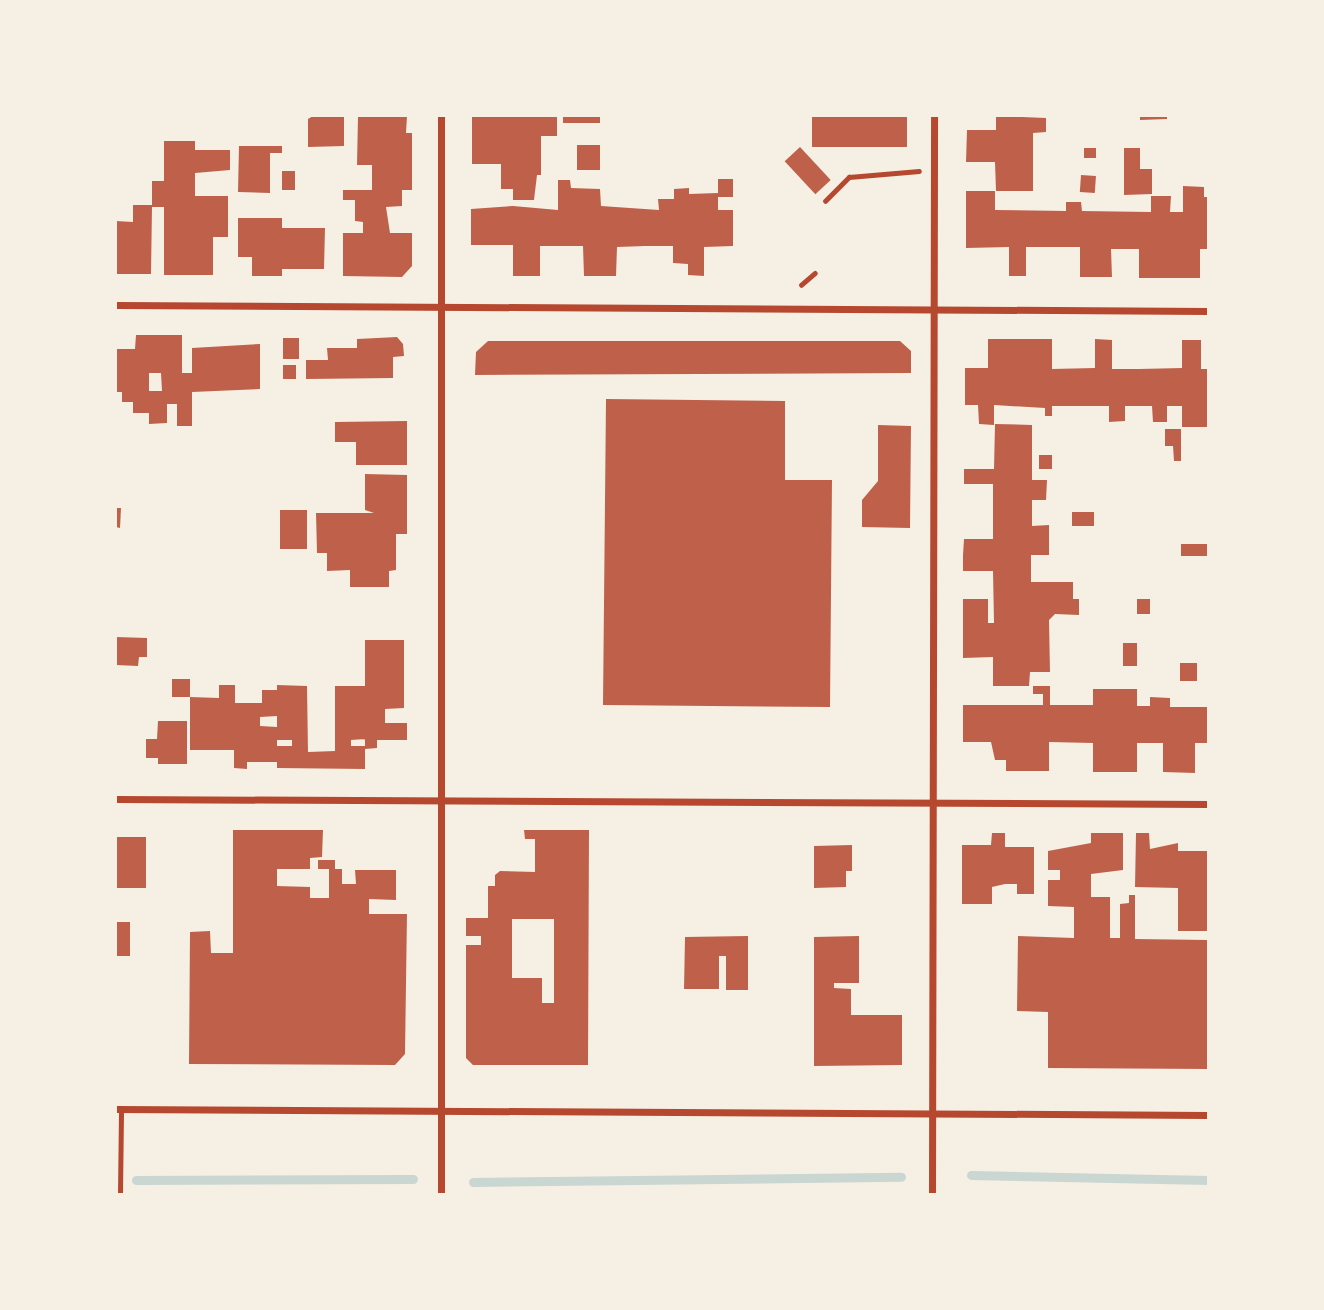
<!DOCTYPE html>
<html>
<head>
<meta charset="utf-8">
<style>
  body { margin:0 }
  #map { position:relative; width:1324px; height:1310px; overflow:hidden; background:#f6efe4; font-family:"DM Sans",sans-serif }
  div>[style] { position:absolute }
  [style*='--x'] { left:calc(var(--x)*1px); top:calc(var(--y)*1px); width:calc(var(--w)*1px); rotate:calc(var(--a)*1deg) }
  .stream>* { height:9px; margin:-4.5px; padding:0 4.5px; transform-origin:4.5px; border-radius:4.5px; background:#c9d6d2 }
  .building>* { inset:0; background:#bf614a; transform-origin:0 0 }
  .path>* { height:4.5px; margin:-2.25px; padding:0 2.25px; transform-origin:2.25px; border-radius:2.25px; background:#b5482f }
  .service>* { height:5px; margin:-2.5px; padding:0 2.5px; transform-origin:2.5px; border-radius:2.5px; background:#b5482f }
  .minor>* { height:7px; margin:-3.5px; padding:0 3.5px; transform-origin:3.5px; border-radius:3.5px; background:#b5482f }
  span { translate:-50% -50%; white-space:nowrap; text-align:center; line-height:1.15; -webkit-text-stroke:6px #f6efe4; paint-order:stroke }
  .frame { position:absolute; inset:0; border:117px solid #f6efe4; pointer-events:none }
</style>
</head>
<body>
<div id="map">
  <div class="stream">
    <div style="--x:971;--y:1175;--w:237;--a:1.2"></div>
    <div style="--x:136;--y:1180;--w:277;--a:-0.2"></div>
    <div style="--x:473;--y:1182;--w:428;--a:-0.7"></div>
  </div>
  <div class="building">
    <div style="clip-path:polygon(313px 116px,344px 116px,344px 146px,308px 147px,308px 119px)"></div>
    <div style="clip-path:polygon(358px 116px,407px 116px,406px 133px,412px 133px,412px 190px,402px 190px,402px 206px,386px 207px,390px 233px,412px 233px,412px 266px,402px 277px,343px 276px,343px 233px,363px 233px,363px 222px,355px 221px,355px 200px,343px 200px,343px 190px,372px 190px,372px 165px,357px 165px)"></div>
    <div style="clip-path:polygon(472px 116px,557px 116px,557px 136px,541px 136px,541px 175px,537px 175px,534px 200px,513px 200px,513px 189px,501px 189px,501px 164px,472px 164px)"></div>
    <div style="left:563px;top:116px;width:37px;height:7px"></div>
    <div style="left:812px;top:116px;width:95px;height:31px"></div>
    <div style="clip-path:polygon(996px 116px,1046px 118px,1046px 132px,1033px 133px,1033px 191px,996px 191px,995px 162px,966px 162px,967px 130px,996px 130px)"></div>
    <div style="clip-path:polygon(1140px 116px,1167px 116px,1167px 119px,1140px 120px)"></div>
    <div style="clip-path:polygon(164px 141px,195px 141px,195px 150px,230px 150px,230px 170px,195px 173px,195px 196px,228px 196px,228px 237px,213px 237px,213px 275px,164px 275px,164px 207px,152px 207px,151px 274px,116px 274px,116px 221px,133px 222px,133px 205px,152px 205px,152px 181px,164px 181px)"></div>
    <div style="left:577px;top:145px;width:23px;height:25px"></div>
    <div style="clip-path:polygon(239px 146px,282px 146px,282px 153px,270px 153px,270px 193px,238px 192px)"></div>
    <div style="left:800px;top:147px;width:45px;height:21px;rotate:47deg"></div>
    <div style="left:1084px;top:148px;width:12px;height:10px"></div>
    <div style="clip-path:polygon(1124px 148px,1140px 148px,1140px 169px,1152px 169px,1152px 194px,1124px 195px)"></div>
    <div style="left:282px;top:171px;width:13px;height:19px"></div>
    <div style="left:1081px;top:175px;width:15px;height:17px;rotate:4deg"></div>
    <div style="clip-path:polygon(718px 179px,733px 179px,733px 197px,718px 197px,718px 210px,733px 210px,733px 246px,704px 247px,704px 276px,688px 275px,688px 264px,673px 263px,673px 246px,645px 246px,617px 247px,616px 276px,584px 276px,583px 246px,540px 246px,540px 276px,513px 276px,513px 245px,471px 245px,471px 209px,513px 206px,558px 210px,558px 180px,570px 180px,571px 188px,600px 189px,601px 206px,659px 210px,658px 199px,674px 199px,674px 189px,689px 188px,689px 194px,718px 193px)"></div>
    <div style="clip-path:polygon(1183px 186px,1204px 187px,1204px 197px,1208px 197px,1208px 249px,1200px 249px,1200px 278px,1139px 278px,1139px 249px,1111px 249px,1112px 277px,1080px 277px,1080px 247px,1026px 247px,1026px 276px,1009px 276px,1009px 247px,966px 248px,966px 191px,995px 191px,995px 210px,1066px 211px,1066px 202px,1081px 202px,1082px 211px,1151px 212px,1151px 196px,1171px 196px,1170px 212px,1183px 212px)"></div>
    <div style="clip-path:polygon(238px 218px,282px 218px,282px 228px,325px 228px,324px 269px,282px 269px,282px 276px,252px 276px,252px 257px,238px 257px)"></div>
    <div style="clip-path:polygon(evenodd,136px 335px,182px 335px,182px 373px,192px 373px,192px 348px,260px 344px,260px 389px,192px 392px,192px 426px,177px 426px,177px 404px,167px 404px,167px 423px,149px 424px,149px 413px,133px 413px,133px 402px,122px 402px,122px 392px,116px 392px,116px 349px,135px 349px,136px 335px,149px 373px,161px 373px,162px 391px,149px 391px,149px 373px)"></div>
    <div style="clip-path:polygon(397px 337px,403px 344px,404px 356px,393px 357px,393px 378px,306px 379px,306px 360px,328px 360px,327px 348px,357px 348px,357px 339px)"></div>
    <div style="left:283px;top:338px;width:16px;height:21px"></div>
    <div style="clip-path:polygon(988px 339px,1052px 339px,1052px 369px,1095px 368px,1095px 339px,1112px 340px,1112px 369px,1139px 369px,1182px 368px,1182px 340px,1201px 340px,1201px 369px,1208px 369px,1208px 427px,1182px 427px,1182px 406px,1167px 406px,1167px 422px,1153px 422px,1152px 406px,1125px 406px,1125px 421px,1109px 422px,1109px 406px,1052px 406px,1052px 416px,1045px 416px,1045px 408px,994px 405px,994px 425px,979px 424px,978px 405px,965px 405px,965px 368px,988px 368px)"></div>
    <div style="clip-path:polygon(488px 341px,900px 341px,911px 351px,911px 373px,475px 375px,476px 352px)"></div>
    <div style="left:283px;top:365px;width:13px;height:14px"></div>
    <div style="clip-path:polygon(606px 399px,785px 401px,785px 480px,832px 480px,830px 707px,603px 705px)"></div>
    <div style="clip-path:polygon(407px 421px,407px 465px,356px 465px,356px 442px,335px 442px,335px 422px)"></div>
    <div style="clip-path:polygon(995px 424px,1032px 425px,1032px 480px,1047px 480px,1046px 500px,1032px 500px,1032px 526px,1049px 525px,1049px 555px,1031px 555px,1031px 582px,1073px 582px,1073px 599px,1079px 599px,1079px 615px,1055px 614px,1049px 620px,1050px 672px,1030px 672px,1029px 686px,993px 686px,993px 657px,963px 658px,963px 599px,988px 599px,988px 623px,994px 623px,993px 571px,963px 571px,963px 555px,964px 539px,993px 539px,993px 484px,964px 484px,964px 469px,994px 469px)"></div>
    <div style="clip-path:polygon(878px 425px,911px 426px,910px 528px,862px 527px,862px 500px,878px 481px)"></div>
    <div style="clip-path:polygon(1165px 429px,1181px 429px,1181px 461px,1174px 461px,1173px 446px,1165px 446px)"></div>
    <div style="left:1039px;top:455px;width:13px;height:14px"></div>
    <div style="clip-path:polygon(365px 474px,407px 475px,407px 534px,396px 534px,396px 570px,389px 571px,389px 587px,350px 587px,350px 570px,327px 571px,327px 553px,317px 553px,316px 513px,374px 513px,365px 510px)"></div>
    <div style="clip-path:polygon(116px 508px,121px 508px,120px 528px,116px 527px)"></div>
    <div style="left:280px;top:510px;width:27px;height:39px"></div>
    <div style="left:1072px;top:512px;width:22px;height:14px"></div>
    <div style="left:1181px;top:544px;width:27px;height:12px"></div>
    <div style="left:1137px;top:599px;width:13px;height:15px"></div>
    <div style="clip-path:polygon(116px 637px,147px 638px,147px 657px,139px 657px,138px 666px,116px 665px)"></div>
    <div style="clip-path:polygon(evenodd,365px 640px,404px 640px,404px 708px,385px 709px,385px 723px,407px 723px,407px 740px,377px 740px,377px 748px,365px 749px,365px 769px,277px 768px,277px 762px,247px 762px,247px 769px,234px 768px,234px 750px,190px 750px,190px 697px,219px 698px,219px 685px,235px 685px,235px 703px,262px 703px,262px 690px,277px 690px,277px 685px,307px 686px,308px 752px,335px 751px,335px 686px,365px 686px,365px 640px,277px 716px,277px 727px,260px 726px,260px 717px,277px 716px,365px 640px,365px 739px,365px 746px,351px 746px,351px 740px,365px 739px,365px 640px,277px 740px,292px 740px,292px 746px,277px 746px,277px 740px)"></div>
    <div style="left:1123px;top:643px;width:14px;height:23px"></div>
    <div style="left:1197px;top:663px;width:18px;height:17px;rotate:90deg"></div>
    <div style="left:172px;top:679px;width:18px;height:18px"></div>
    <div style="clip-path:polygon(1033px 686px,1050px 686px,1050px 705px,1093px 705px,1093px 689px,1137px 689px,1137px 706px,1150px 706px,1150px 697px,1170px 698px,1170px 707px,1208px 707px,1208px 743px,1195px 743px,1195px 773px,1163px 772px,1163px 743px,1137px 743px,1137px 772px,1093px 772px,1093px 743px,1049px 742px,1049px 771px,1006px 771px,1006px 760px,995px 760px,991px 742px,963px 742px,963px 705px,1043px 705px,1043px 694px,1033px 694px)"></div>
    <div style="clip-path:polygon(158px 721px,187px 721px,187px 764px,158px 764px,158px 758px,146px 758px,146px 739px,157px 739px)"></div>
    <div style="clip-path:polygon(233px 830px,323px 830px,322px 857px,310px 858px,310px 869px,277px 869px,277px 886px,310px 887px,310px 898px,329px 898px,329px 869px,318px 869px,318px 860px,335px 860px,335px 869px,342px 869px,342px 884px,356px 884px,355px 870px,396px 870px,396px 900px,369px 899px,369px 914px,407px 914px,405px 1054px,395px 1065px,189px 1064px,190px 932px,210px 931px,211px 953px,233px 953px)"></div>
    <div style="clip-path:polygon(evenodd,524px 830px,589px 830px,588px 1065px,473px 1065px,466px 1058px,466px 945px,481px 945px,481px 936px,466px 936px,466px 918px,488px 918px,488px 886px,495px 886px,495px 875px,500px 871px,535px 872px,535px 839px,525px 839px,524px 830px,512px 919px,554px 919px,554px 1003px,542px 1003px,542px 978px,512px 978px,512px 919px)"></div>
    <div style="clip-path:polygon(992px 833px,1005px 833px,1005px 847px,1034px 847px,1034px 894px,1017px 894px,1017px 884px,1005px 884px,992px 887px,992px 904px,962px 904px,962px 845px,991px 845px)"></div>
    <div style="clip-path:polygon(1091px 833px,1123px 833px,1123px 870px,1091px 874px,1091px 897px,1110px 897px,1110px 938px,1120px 938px,1120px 904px,1129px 903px,1129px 895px,1135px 895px,1135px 939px,1208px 940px,1208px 1069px,1048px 1068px,1048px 1012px,1017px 1011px,1018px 936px,1074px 938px,1074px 907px,1048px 906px,1048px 880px,1060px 880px,1060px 870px,1048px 870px,1048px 851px,1091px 843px)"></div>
    <div style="clip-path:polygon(1136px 833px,1149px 833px,1150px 849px,1178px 843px,1178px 851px,1208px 851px,1208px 931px,1178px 931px,1178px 888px,1135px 887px)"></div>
    <div style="left:116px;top:837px;width:30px;height:51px"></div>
    <div style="clip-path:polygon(852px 845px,852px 871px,846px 871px,846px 887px,814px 888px,814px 846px)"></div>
    <div style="left:116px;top:922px;width:14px;height:34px"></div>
    <div style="clip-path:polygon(748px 936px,748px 990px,726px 990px,726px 956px,719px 956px,719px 989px,684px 989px,685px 937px)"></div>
    <div style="clip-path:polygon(859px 936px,859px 983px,834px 983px,834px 988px,851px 989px,851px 1015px,902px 1015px,902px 1065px,814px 1066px,814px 937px)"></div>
  </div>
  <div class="path">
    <div style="--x:825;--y:201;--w:34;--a:-45"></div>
    <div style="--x:849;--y:177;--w:70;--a:-4.9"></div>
    <div style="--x:801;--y:285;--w:18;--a:-41"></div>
  </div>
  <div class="service">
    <div style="--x:120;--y:1194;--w:85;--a:-89.3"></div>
  </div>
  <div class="minor">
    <div style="--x:441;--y:116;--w:1078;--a:90"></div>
    <div style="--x:116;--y:305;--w:1092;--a:0.31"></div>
    <div style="--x:116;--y:799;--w:1092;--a:0.26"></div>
    <div style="--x:116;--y:1109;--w:1092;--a:0.31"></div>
    <div style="--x:932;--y:1194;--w:1078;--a:-89.89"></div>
  </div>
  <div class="frame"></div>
</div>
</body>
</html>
